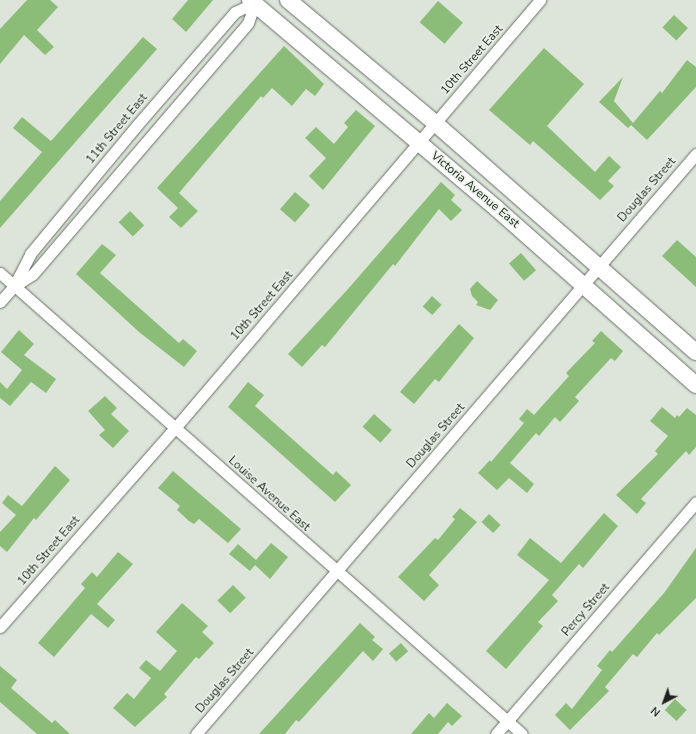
<!DOCTYPE html>
<html>
<head>
<meta charset="utf-8">
<style>
  body { margin:0 }
  #map { position:relative; width:696px; height:734px; overflow:hidden; background:#dde5da; font-family:"Nunito Sans",sans-serif }
  div>[style] { position:absolute }
  [style*='--x'] { left:calc(var(--x)*1px); top:calc(var(--y)*1px); width:calc(var(--w)*1px); rotate:calc(var(--a)*1deg) }
  .building>* { inset:0; background:#8bbd79; transform-origin:0 0 }
  .roads { filter:drop-shadow(0 0 1px #676e65) drop-shadow(0 0 1px #676e65) }
  .street>* { height:11px; margin:-5.5px; padding:0 5.5px; transform-origin:5.5px; border-radius:5.5px; background:#fff }
  .secondary>* { height:16px; margin:-8px; padding:0 8px; transform-origin:8px; border-radius:8px; background:#fff }
  span { translate:-50% -50%; white-space:nowrap; text-align:center; line-height:1.15; -webkit-text-stroke:3px #eaf2e7; paint-order:stroke }
  .street-label { font-size:12px; color:#1e211d }
  .north { position:absolute; left:644px; top:682px; width:40px; height:40px; -webkit-text-stroke:3px #eaf2e7; paint-order:stroke; rotate:221deg; font-size:11px; font-weight:700; line-height:16px; text-align:center; color:#1e211d }
  .north::after { content:''; display:block; margin:auto; width:14px; height:18px; background:#1e211d; clip-path:polygon(50% 0,100% 100%,50% 72%,0 100%) }
</style>
</head>
<body>
<div id="map">
  <div class="building">
    <div style="clip-path:polygon(27px 0,50px 0,58px 7px,37px 30px,54px 47px,45px 55px,24px 35px,0 64px,0 29px)"></div>
    <div style="clip-path:polygon(188px 0,213px 0,186px 32px,172px 19px)"></div>
    <div style="left:438px;top:1px;width:33px;height:28px;rotate:41deg"></div>
    <div style="left:674px;top:15px;width:19px;height:17px;rotate:43deg"></div>
    <div style="clip-path:polygon(143px 37px,157px 49px,0 228px,0 201px,42px 152px,13px 128px,22px 117px,51px 141px)"></div>
    <div style="clip-path:polygon(284px 46px,324px 84px,315px 96px,306px 89px,292px 106px,272px 88px,263px 98px,261px 96px,179px 193px,198px 211px,181px 228px,169px 217px,178px 208px,157px 188px)"></div>
    <div style="clip-path:polygon(544px 48px,584px 84px,547px 126px,595px 172px,609px 156px,621px 167px,608px 181px,614px 186px,600px 200px,533px 141px,530px 145px,489px 110px)"></div>
    <div style="clip-path:polygon(687px 60px,696px 67px,696px 87px,647px 140px,631px 125px,628px 128px,599px 102px,623px 77px,614px 101px,633px 123px,660px 91px,662px 93px)"></div>
    <div style="clip-path:polygon(356px 110px,375px 126px,323px 190px,309px 176px,326px 158px,305px 138px,316px 127px,334px 144px,348px 127px,344px 123px)"></div>
    <div style="clip-path:polygon(441px 182px,455px 195px,451px 200px,462px 210px,451px 221px,439px 209px,395px 266px,393px 264px,325px 347px,322px 345px,302px 367px,288px 354px,348px 289px)"></div>
    <div style="left:295px;top:192px;width:20px;height:23px;rotate:41deg"></div>
    <div style="left:130px;top:211px;width:20px;height:16px;rotate:45deg"></div>
    <div style="clip-path:polygon(677px 240px,696px 257px,696px 287px,662px 256px)"></div>
    <div style="clip-path:polygon(102px 244px,116px 255px,100px 273px,179px 343px,183px 339px,197px 351px,184px 367px,139px 332px,76px 274px)"></div>
    <div style="left:521px;top:253px;width:23px;height:16px;rotate:49deg"></div>
    <div style="clip-path:polygon(477px 281px,498px 300px,490px 310px,476px 305px,478px 302px,472px 296px,470px 289px)"></div>
    <div style="left:432px;top:296px;width:13px;height:14px;rotate:42deg"></div>
    <div style="clip-path:polygon(459px 324px,474px 338px,439px 382px,435px 379px,414px 404px,400px 392px)"></div>
    <div style="clip-path:polygon(19px 330px,34px 344px,24px 355px,56px 379px,46px 393px,31px 382px,10px 406px,0 398px,0 382px,7px 389px,22px 370px,1px 352px)"></div>
    <div style="clip-path:polygon(601px 331px,623px 351px,615px 361px,611px 358px,575px 397px,579px 401px,560px 422px,555px 417px,539px 436px,536px 433px,510px 463px,534px 484px,527px 493px,509px 478px,497px 490px,478px 473px,490px 460px,491px 462px,524px 423px,519px 419px,527px 409px,534px 415px,569px 376px,566px 373px,595px 343px,592px 341px)"></div>
    <div style="clip-path:polygon(248px 382px,264px 395px,255px 406px,333px 475px,336px 471px,351px 485px,335px 502px,228px 407px)"></div>
    <div style="clip-path:polygon(105px 396px,117px 408px,111px 414px,129px 431px,113px 448px,99px 435px,105px 430px,88px 411px)"></div>
    <div style="clip-path:polygon(662px 407px,675px 418px,677px 415px,679px 417px,687px 408px,696px 415px,696px 447px,689px 455px,686px 451px,641px 499px,646px 503px,637px 514px,616px 495px,658px 454px,655px 451px,668px 436px,650px 421px)"></div>
    <div style="left:374px;top:414px;width:24px;height:17px;rotate:42deg"></div>
    <div style="clip-path:polygon(55px 466px,70px 480px,36px 520px,34px 518px,7px 552px,0 546px,0 532px,16px 515px,2px 503px,8px 495px,22px 506px)"></div>
    <div style="clip-path:polygon(173px 471px,241px 529px,228px 543px,199px 519px,194px 524px,189px 521px,177px 510px,180px 506px,158px 488px)"></div>
    <div style="clip-path:polygon(460px 508px,477px 522px,429px 575px,439px 585px,424px 601px,398px 577px,435px 538px,438px 540px,455px 519px,452px 517px)"></div>
    <div style="clip-path:polygon(604px 513px,618px 526px,583px 568px,579px 564px,552px 595px,558px 601px,538px 622px,543px 626px,506px 669px,486px 651px,549px 580px,517px 555px,530px 538px,561px 563px)"></div>
    <div style="left:489px;top:514px;width:16px;height:11px;rotate:43deg"></div>
    <div style="clip-path:polygon(271px 543px,288px 557px,270px 579px,255px 565px,250px 571px,229px 554px,238px 544px,256px 560px)"></div>
    <div style="clip-path:polygon(696px 548px,696px 598px,659px 635px,657px 633px,637px 657px,633px 654px,605px 687px,609px 691px,570px 730px,555px 715px,566px 703px,572px 709px,602px 670px,597px 666px,610px 650px,612px 652px,664px 593px)"></div>
    <div style="clip-path:polygon(118px 552px,133px 564px,97px 604px,115px 620px,108px 628px,91px 614px,54px 657px,38px 643px,85px 588px,81px 584px,92px 572px,97px 577px)"></div>
    <div style="left:233px;top:585px;width:18px;height:22px;rotate:45deg"></div>
    <div style="clip-path:polygon(182px 603px,208px 626px,202px 632px,214px 643px,199px 659px,196px 657px,164px 694px,167px 697px,135px 727px,113px 708px,127px 693px,134px 699px,151px 678px,139px 668px,146px 660px,160px 671px,177px 651px,156px 632px)"></div>
    <div style="clip-path:polygon(360px 623px,375px 637px,372px 640px,383px 649px,373px 661px,363px 651px,299px 722px,296px 720px,285px 734px,259px 734px)"></div>
    <div style="left:401px;top:643px;width:11px;height:16px;rotate:49deg"></div>
    <div style="clip-path:polygon(0 666px,17px 680px,11px 688px,52px 723px,55px 720px,70px 734px,37px 734px,0 702px)"></div>
    <div style="left:675px;top:699px;width:16px;height:15px;rotate:43deg"></div>
    <div style="clip-path:polygon(447px 703px,462px 716px,452px 726px,448px 722px,438px 734px,411px 734px,429px 713px,434px 718px)"></div>
  </div>
  <div class="roads">
    <div class="street">
      <div style="--x:0;--y:273;--w:696;--a:41.45"></div>
      <div style="--x:14;--y:286;--w:22;--a:-32"></div>
      <div style="--x:33;--y:274;--w:330;--a:-49.4"></div>
      <div style="--x:248;--y:23;--w:24;--a:-71"></div>
      <div style="--x:0;--y:302;--w:21;--a:-49"></div>
      <div style="--x:14;--y:286;--w:36;--a:-63"></div>
      <div style="--x:30;--y:254;--w:169;--a:-50.3"></div>
      <div style="--x:138;--y:124;--w:148;--a:-49.1"></div>
      <div style="--x:235;--y:12;--w:21;--a:-25"></div>
      <div style="--x:0;--y:627;--w:265;--a:-48.7"></div>
      <div style="--x:175;--y:428;--w:563;--a:-49.54"></div>
      <div style="--x:196;--y:734;--w:766;--a:-49.24"></div>
      <div style="--x:496;--y:734;--w:306;--a:-49.2"></div>
    </div>
    <div class="secondary">
      <div style="--x:250;--y:0;--w:322;--a:40.2"></div>
      <div style="--x:496;--y:208;--w:267;--a:41.5"></div>
      <div style="--x:288;--y:0;--w:192;--a:39.9"></div>
      <div style="--x:435;--y:123;--w:347;--a:41.3"></div>
    </div>
  </div>
  <div class="street-label">
    <span style="left:472px;top:60px;rotate:-49deg">10th Street East</span>
    <span style="left:117px;top:129px;rotate:-50deg">11th Street East</span>
    <span style="left:475px;top:190px;rotate:40deg">Victoria Avenue East</span>
    <span style="left:647px;top:190px;rotate:-49deg">Douglas Street</span>
    <span style="left:262px;top:306px;rotate:-49deg">10th Street East</span>
    <span style="left:436px;top:436px;rotate:-49deg">Douglas Street</span>
    <span style="left:269px;top:494px;rotate:42deg">Louise Avenue East</span>
    <span style="left:49px;top:551px;rotate:-49deg">10th Street East</span>
    <span style="left:586px;top:610px;rotate:-49deg">Percy Street</span>
    <span style="left:225px;top:681px;rotate:-49deg">Douglas Street</span>
  </div>
  <div class="north">N</div>
</div>
</body>
</html>
